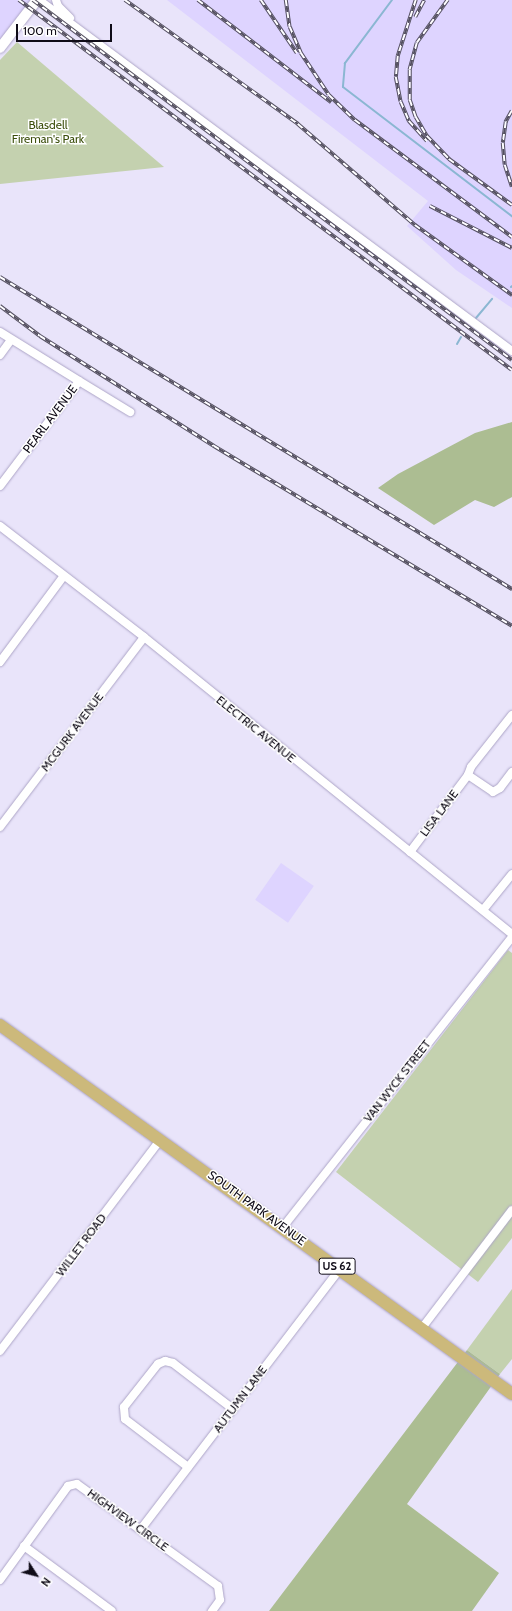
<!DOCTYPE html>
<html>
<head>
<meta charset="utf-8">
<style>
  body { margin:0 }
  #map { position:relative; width:512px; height:1611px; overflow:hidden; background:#e9e4fa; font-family:Cabin,sans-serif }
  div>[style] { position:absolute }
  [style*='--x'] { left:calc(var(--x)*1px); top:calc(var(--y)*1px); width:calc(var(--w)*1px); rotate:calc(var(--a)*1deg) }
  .built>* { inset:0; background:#ded4ff; transform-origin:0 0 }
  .green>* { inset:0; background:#c4d1af }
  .forest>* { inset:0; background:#acbd92 }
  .stream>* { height:2px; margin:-1px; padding:0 1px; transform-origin:1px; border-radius:1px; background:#8bb7d2 }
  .roads { filter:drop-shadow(0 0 1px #ada5c7) drop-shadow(0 0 1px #ada5c7) }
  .minor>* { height:8px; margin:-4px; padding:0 4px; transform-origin:4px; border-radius:4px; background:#fff }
  .tertiary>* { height:10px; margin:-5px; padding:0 5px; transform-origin:5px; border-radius:5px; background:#fff }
  .primary>* { height:12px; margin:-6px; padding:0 6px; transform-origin:6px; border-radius:6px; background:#ccb97b }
  .rail>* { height:3.5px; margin-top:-1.75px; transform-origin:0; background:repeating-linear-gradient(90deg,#fff 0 6px,#555160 0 12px); box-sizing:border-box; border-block:1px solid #555160 }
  span { translate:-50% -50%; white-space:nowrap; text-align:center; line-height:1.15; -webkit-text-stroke:3px #fff; paint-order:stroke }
  .shield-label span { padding:1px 3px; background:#fff; border:1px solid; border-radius:3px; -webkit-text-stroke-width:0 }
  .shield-label { font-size:11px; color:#0f0b17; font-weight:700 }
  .park-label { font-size:12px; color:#3c4f0c }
  .street-label { font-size:12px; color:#0f0b17 }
  .north { position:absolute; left:16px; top:1555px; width:40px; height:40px; -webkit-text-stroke:3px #fff; paint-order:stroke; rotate:126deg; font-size:11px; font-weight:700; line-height:16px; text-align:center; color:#0f0b17 }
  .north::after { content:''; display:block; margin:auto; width:14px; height:18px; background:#0f0b17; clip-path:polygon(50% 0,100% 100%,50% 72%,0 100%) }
  .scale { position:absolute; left:16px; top:24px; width:96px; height:18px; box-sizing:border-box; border:2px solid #0f0b17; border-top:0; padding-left:5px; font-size:12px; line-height:14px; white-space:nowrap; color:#0f0b17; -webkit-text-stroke:3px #fff; paint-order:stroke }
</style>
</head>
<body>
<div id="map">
  <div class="built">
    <div style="clip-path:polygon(0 0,34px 0,0 44px)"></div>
    <div style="clip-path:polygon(167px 0,512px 0,512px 308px,456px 270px,407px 226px,428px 201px)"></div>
    <div style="left:281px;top:863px;width:40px;height:45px;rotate:35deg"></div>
  </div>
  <div class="green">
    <div style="clip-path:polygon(17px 42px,164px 167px,0 184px,0 60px)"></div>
    <div style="clip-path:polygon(508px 950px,512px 953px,512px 1238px,478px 1282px,336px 1172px)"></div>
    <div style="clip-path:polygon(512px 1289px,512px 1359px,500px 1374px,467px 1350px)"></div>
  </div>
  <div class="forest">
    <div style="clip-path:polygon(512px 422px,512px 497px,494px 507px,475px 500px,434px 525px,378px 488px,398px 474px,475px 433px)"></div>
    <div style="clip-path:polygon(467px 1350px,500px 1374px,407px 1504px,499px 1573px,472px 1611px,269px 1611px)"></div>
  </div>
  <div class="stream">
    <div style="--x:392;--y:0;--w:79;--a:126.7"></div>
    <div style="--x:345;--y:63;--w:24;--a:95"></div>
    <div style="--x:343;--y:87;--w:213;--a:37.4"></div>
    <div style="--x:511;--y:287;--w:1;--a:-45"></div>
    <div style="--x:476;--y:318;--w:25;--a:-50"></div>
    <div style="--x:457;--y:344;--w:8;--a:-60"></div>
  </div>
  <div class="roads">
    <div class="minor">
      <div style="--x:39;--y:0;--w:589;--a:36.58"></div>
      <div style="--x:56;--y:0;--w:6;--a:72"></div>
      <div style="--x:58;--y:6;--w:17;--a:45"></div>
      <div style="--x:0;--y:332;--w:93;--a:31.8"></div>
      <div style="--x:0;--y:355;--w:19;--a:-54"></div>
      <div style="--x:0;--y:486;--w:131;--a:-53"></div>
      <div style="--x:79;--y:381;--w:60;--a:31.3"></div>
      <div style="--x:0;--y:526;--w:182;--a:37.6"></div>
      <div style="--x:144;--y:637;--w:473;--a:38.9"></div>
      <div style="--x:0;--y:662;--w:106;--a:-53.5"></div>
      <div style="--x:512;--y:715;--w:66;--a:128.3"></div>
      <div style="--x:471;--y:767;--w:9;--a:111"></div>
      <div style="--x:468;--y:775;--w:30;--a:34"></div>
      <div style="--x:493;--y:792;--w:8;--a:-30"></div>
      <div style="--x:500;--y:788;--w:20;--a:-53"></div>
      <div style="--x:0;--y:827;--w:238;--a:-52.8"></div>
      <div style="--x:410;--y:852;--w:96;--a:-53"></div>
      <div style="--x:483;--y:910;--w:46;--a:-51.1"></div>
      <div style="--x:283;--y:1227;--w:370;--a:-51.7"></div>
      <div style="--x:422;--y:1328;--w:148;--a:-52.7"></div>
      <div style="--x:0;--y:1351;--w:266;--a:-52.8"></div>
      <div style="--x:188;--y:1467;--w:79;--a:-142.7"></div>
      <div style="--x:125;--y:1419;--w:12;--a:-95"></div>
      <div style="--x:124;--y:1407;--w:55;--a:-51.7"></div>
      <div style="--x:158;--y:1364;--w:8;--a:-23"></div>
      <div style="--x:165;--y:1361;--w:8;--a:14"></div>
      <div style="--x:173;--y:1363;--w:76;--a:37.5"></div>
      <div style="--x:141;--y:1529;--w:327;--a:-52.6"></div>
      <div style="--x:24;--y:1546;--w:109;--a:36.5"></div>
      <div style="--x:0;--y:1580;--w:116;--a:-54.1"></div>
      <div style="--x:68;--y:1486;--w:9;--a:-13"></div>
      <div style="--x:77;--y:1484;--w:174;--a:35.9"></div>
      <div style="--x:218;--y:1586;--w:14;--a:82"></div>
      <div style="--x:220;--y:1600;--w:14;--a:126"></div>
    </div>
    <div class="tertiary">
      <div style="--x:0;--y:48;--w:61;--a:-52.4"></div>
    </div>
    <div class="primary">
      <div style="--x:0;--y:1025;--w:631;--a:35.78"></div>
    </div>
  </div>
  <div class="rail">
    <div style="--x:19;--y:0;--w:616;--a:36.89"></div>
    <div style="--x:33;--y:0;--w:599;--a:36.93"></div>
    <div style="--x:125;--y:0;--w:213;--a:35.6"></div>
    <div style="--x:298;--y:124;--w:155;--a:40.8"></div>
    <div style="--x:415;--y:225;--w:120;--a:35.8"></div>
    <div style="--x:198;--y:0;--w:168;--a:37.5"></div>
    <div style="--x:261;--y:0;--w:64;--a:55.8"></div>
    <div style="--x:286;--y:0;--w:27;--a:82"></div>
    <div style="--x:290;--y:27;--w:28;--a:67"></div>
    <div style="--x:301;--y:53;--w:50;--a:56.3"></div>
    <div style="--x:329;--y:95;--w:36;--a:44"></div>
    <div style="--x:355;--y:120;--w:196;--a:36.7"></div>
    <div style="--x:416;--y:0;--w:59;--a:107.8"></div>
    <div style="--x:398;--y:56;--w:21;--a:95"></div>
    <div style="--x:396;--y:77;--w:25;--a:79"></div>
    <div style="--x:401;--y:102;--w:21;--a:67"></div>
    <div style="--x:409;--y:121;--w:27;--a:48"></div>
    <div style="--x:448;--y:0;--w:53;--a:125.8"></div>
    <div style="--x:417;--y:43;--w:28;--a:105"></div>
    <div style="--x:410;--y:70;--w:30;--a:90"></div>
    <div style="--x:410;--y:100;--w:18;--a:71"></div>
    <div style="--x:416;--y:117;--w:22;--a:60"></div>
    <div style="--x:427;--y:136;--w:32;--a:46"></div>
    <div style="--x:449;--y:159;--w:78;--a:36.1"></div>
    <div style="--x:415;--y:17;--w:19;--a:-62"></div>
    <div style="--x:512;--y:111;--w:13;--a:119"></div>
    <div style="--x:506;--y:122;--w:21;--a:98"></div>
    <div style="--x:503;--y:143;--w:22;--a:85"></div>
    <div style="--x:505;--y:165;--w:23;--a:72"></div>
    <div style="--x:430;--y:206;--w:92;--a:27.1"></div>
    <div style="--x:0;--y:277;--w:600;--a:31.36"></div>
    <div style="--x:0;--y:306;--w:50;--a:36.9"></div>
    <div style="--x:40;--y:336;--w:206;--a:32.3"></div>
    <div style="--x:214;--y:446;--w:348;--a:31.1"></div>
  </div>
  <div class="shield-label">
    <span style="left:337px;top:1266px">US 62</span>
  </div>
  <div class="park-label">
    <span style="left:48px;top:132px">Blasdell<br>Fireman's Park</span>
  </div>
  <div class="street-label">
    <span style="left:50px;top:419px;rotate:-53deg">PEARL AVENUE</span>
    <span style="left:256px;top:729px;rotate:39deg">ELECTRIC AVENUE</span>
    <span style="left:72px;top:732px;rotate:-53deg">MCGURK AVENUE</span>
    <span style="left:439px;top:813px;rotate:-53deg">LISA LANE</span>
    <span style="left:397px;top:1081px;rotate:-52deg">VAN WYCK STREET</span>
    <span style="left:257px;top:1208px;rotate:36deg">SOUTH PARK AVENUE</span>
    <span style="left:81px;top:1245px;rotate:-53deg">WILLET ROAD</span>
    <span style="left:240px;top:1399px;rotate:-53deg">AUTUMN LANE</span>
    <span style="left:128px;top:1520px;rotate:36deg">HIGHVIEW CIRCLE</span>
  </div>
  <div class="north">N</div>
  <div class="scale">100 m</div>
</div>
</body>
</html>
